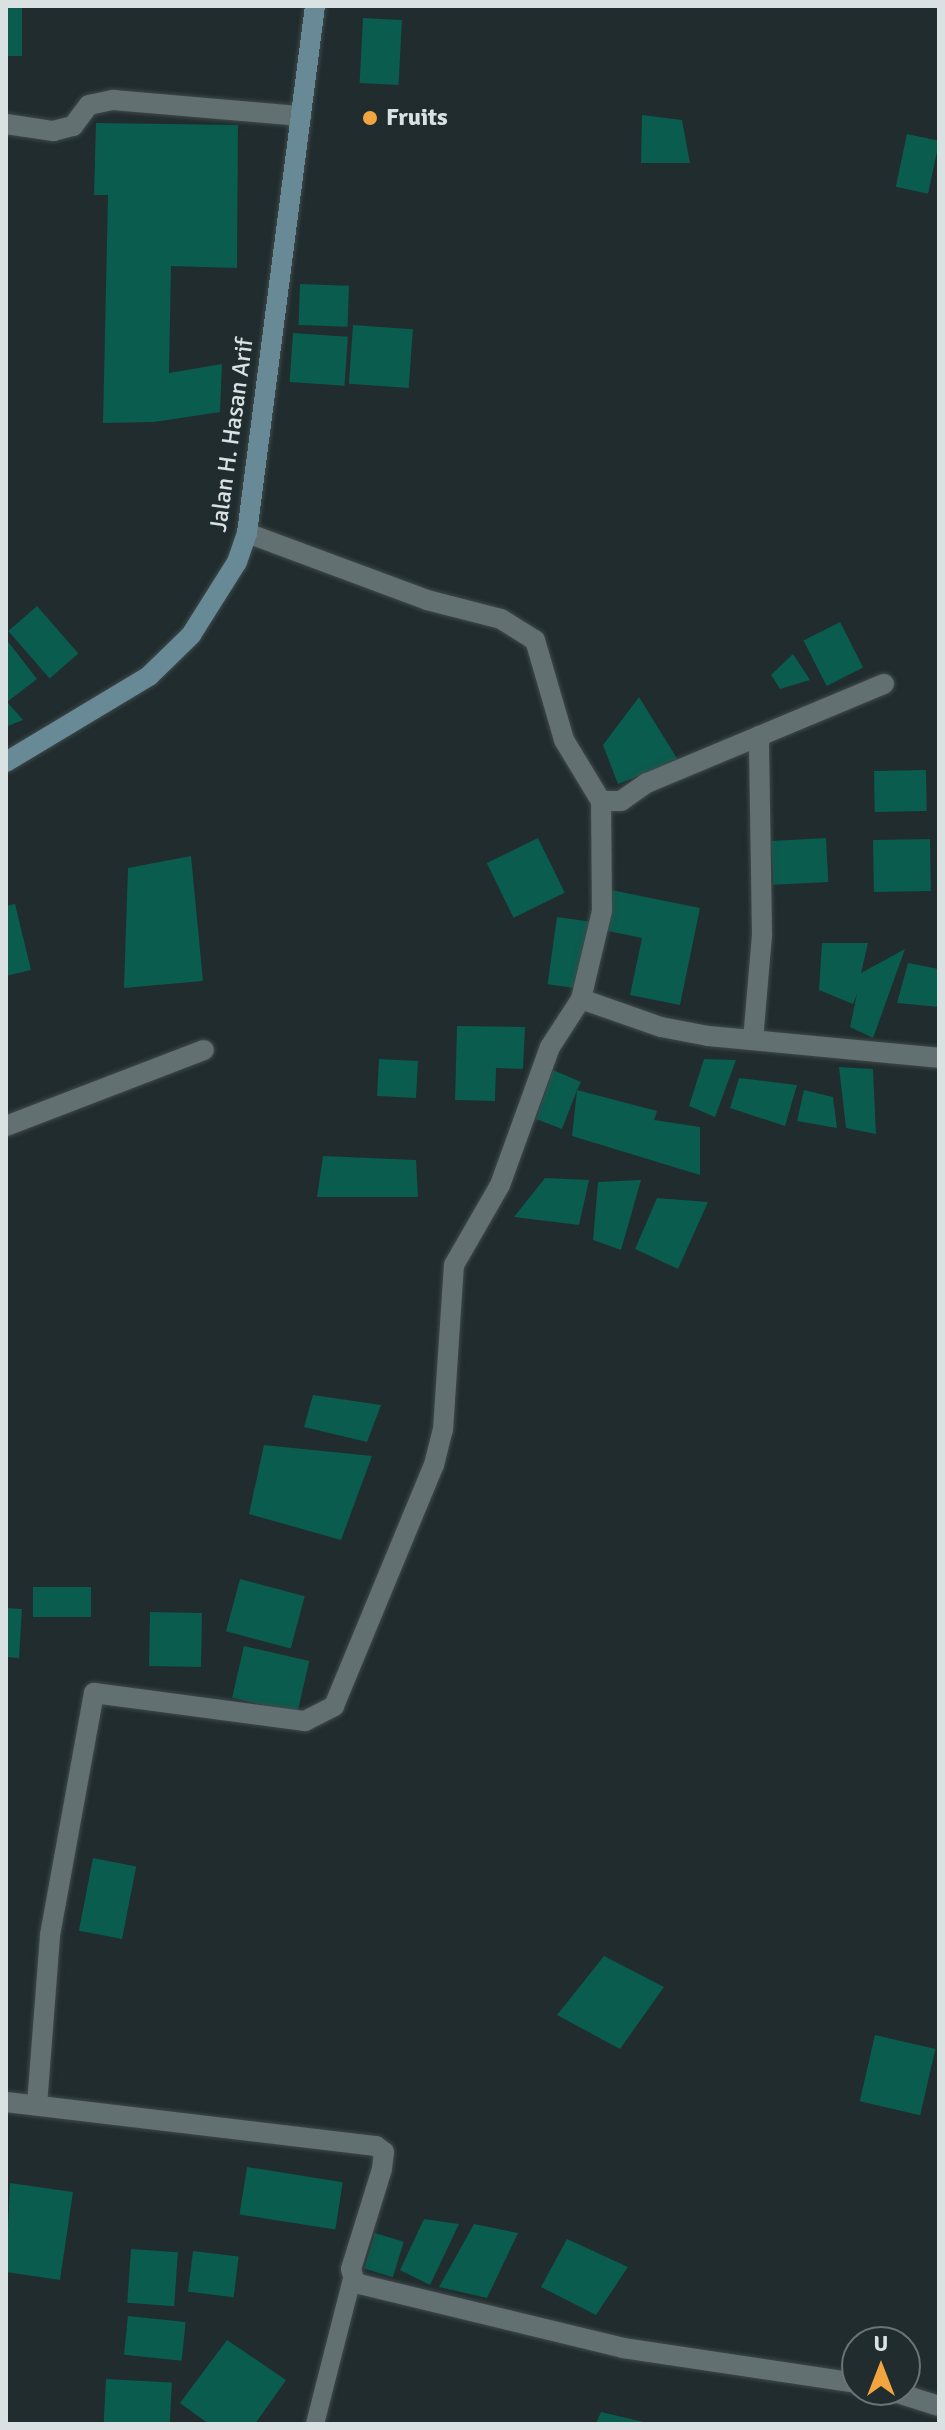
<!DOCTYPE html>
<html>
<head>
<meta charset="utf-8">
<style>
  body { margin:0 }
  #map { position:relative; width:945px; height:2430px; overflow:hidden; background:#202c2d; font-family:Signika,sans-serif }
  div>[style] { position:absolute }
  [style*='--x'] { left:calc(var(--x)*1px); top:calc(var(--y)*1px); width:calc(var(--w)*1px); rotate:calc(var(--a)*1deg) }
  .building>* { inset:0; background:#095c4e; transform-origin:0 0 }
  .roads { filter:drop-shadow(0 0 2px #3f494b) drop-shadow(0 0 2px #3f494b) }
  .lane>* { height:18px; margin:-9px; padding:0 9px; transform-origin:9px; border-radius:9px; background:#637071 }
  .street>* { height:20px; margin:-10px; padding:0 10px; transform-origin:10px; border-radius:10px; background:#637071 }
  .secondary>* { height:20px; margin:-10px; padding:0 10px; transform-origin:10px; border-radius:10px; background:#688a97 }
  .dots>* { width:22px; height:22px; translate:-50% -50%; box-sizing:border-box; border:4px solid #202c2d; border-radius:50% }
  span { translate:-50% -50%; white-space:nowrap; text-align:center; line-height:1.15; -webkit-text-stroke:6px #202c2d; paint-order:stroke }
  .poi-label { font-size:24px; color:#dae1e2; font-weight:700 }
  .left { translate:0 -50%; text-align:left }
  .street-label { font-size:24px; color:#dae1e2 }
  .frame { position:absolute; inset:0; border:8px solid #dae1e2; pointer-events:none }
  .north { position:absolute; left:841px; top:2326px; width:80px; height:80px; box-sizing:border-box; background:#202c2d; border:2px solid #6a7475; border-radius:50%; rotate:0deg; font-size:22px; font-weight:700; line-height:32px; text-align:center; color:#dae1e2 }
  .north::after { content:''; display:block; margin:auto; width:28px; height:36px; background:#f1a540; clip-path:polygon(50% 0,100% 100%,50% 72%,0 100%) }
</style>
</head>
<body>
<div id="map">
  <div class="building">
    <div style="left:6px;top:6px;width:16px;height:50px"></div>
    <div style="left:363px;top:18px;width:39px;height:65px;rotate:3deg"></div>
    <div style="clip-path:polygon(642px 115px,682px 120px,690px 163px,641px 163px)"></div>
    <div style="clip-path:polygon(96px 123px,238px 125px,237px 268px,171px 266px,169px 373px,222px 364px,220px 412px,154px 422px,103px 423px,108px 195px,94px 195px)"></div>
    <div style="left:907px;top:134px;width:33px;height:54px;rotate:12deg"></div>
    <div style="left:300px;top:284px;width:49px;height:41px;rotate:2deg"></div>
    <div style="left:353px;top:325px;width:60px;height:59px;rotate:4deg"></div>
    <div style="left:293px;top:333px;width:55px;height:49px;rotate:4deg"></div>
    <div style="left:37px;top:606px;width:63px;height:38px;rotate:49deg"></div>
    <div style="left:840px;top:622px;width:51px;height:41px;rotate:63deg"></div>
    <div style="clip-path:polygon(6px 639px,37px 679px,7px 702px,23px 720px,8px 726px)"></div>
    <div style="clip-path:polygon(793px 654px,810px 680px,780px 689px,771px 675px)"></div>
    <div style="clip-path:polygon(639px 697px,678px 760px,618px 784px,603px 745px)"></div>
    <div style="left:926px;top:770px;width:41px;height:52px;rotate:89deg"></div>
    <div style="left:538px;top:838px;width:61px;height:57px;rotate:64deg"></div>
    <div style="left:826px;top:838px;width:44px;height:55px;rotate:87deg"></div>
    <div style="left:930px;top:839px;width:52px;height:57px;rotate:89deg"></div>
    <div style="clip-path:polygon(191px 856px,203px 981px,124px 988px,128px 868px)"></div>
    <div style="clip-path:polygon(611px 890px,700px 908px,680px 1005px,630px 995px,642px 938px,603px 930px)"></div>
    <div style="clip-path:polygon(15px 904px,31px 970px,6px 976px,6px 906px)"></div>
    <div style="left:557px;top:917px;width:34px;height:68px;rotate:8deg"></div>
    <div style="clip-path:polygon(822px 943px,868px 943px,861px 973px,905px 949px,873px 1038px,850px 1027px,857px 994px,853px 1004px,819px 990px)"></div>
    <div style="clip-path:polygon(908px 963px,939px 969px,939px 1007px,897px 1003px)"></div>
    <div style="clip-path:polygon(457px 1026px,525px 1027px,523px 1069px,496px 1068px,495px 1101px,455px 1100px)"></div>
    <div style="left:379px;top:1059px;width:39px;height:37px;rotate:3deg"></div>
    <div style="clip-path:polygon(704px 1059px,736px 1060px,715px 1117px,689px 1106px)"></div>
    <div style="clip-path:polygon(839px 1067px,873px 1069px,876px 1134px,846px 1128px)"></div>
    <div style="clip-path:polygon(553px 1070px,581px 1082px,577px 1090px,657px 1111px,654px 1120px,700px 1127px,700px 1175px,572px 1136px,577px 1090px,562px 1129px,536px 1119px)"></div>
    <div style="clip-path:polygon(739px 1078px,797px 1085px,785px 1126px,730px 1108px)"></div>
    <div style="clip-path:polygon(804px 1090px,833px 1097px,837px 1128px,797px 1121px)"></div>
    <div style="clip-path:polygon(323px 1156px,416px 1160px,418px 1197px,317px 1197px)"></div>
    <div style="clip-path:polygon(545px 1178px,589px 1180px,579px 1225px,514px 1217px)"></div>
    <div style="clip-path:polygon(641px 1180px,621px 1250px,593px 1240px,598px 1182px)"></div>
    <div style="clip-path:polygon(657px 1198px,708px 1202px,678px 1269px,635px 1249px)"></div>
    <div style="clip-path:polygon(313px 1395px,381px 1405px,367px 1442px,304px 1427px)"></div>
    <div style="clip-path:polygon(264px 1445px,372px 1456px,341px 1540px,249px 1514px)"></div>
    <div style="left:240px;top:1579px;width:67px;height:54px;rotate:15deg"></div>
    <div style="left:33px;top:1587px;width:58px;height:30px"></div>
    <div style="clip-path:polygon(6px 1608px,22px 1609px,19px 1658px,6px 1657px)"></div>
    <div style="left:150px;top:1612px;width:52px;height:54px;rotate:1deg"></div>
    <div style="left:244px;top:1646px;width:67px;height:53px;rotate:13deg"></div>
    <div style="left:93px;top:1858px;width:44px;height:74px;rotate:11deg"></div>
    <div style="clip-path:polygon(604px 1956px,664px 1987px,620px 2049px,557px 2015px)"></div>
    <div style="left:875px;top:2035px;width:62px;height:68px;rotate:13deg"></div>
    <div style="left:247px;top:2167px;width:97px;height:48px;rotate:9deg"></div>
    <div style="clip-path:polygon(10px 2183px,73px 2192px,60px 2280px,6px 2272px)"></div>
    <div style="clip-path:polygon(424px 2219px,459px 2224px,430px 2285px,400px 2270px)"></div>
    <div style="clip-path:polygon(474px 2224px,518px 2233px,487px 2298px,439px 2287px)"></div>
    <div style="left:375px;top:2233px;width:30px;height:37px;rotate:17deg"></div>
    <div style="clip-path:polygon(567px 2239px,628px 2267px,596px 2315px,541px 2287px)"></div>
    <div style="left:131px;top:2249px;width:47px;height:54px;rotate:4deg"></div>
    <div style="left:193px;top:2251px;width:46px;height:41px;rotate:7deg"></div>
    <div style="left:128px;top:2316px;width:58px;height:39px;rotate:6deg"></div>
    <div style="clip-path:polygon(227px 2340px,286px 2380px,255px 2424px,209px 2424px,180px 2403px)"></div>
    <div style="left:106px;top:2379px;width:66px;height:45px;rotate:3deg"></div>
    <div style="clip-path:polygon(601px 2412px,648px 2423px,648px 2424px,596px 2424px)"></div>
  </div>
  <div class="roads">
    <div class="lane">
      <div style="--x:315;--y:2424;--w:150;--a:-75.7"></div>
    </div>
    <div class="street">
      <div style="--x:6;--y:124;--w:48;--a:8.5"></div>
      <div style="--x:53;--y:131;--w:21;--a:-14"></div>
      <div style="--x:73;--y:126;--w:26;--a:-53"></div>
      <div style="--x:89;--y:105;--w:25;--a:-12"></div>
      <div style="--x:113;--y:100;--w:189;--a:4.9"></div>
      <div style="--x:247;--y:533;--w:192;--a:20.4"></div>
      <div style="--x:427;--y:600;--w:76;--a:14.4"></div>
      <div style="--x:501;--y:619;--w:40;--a:32"></div>
      <div style="--x:535;--y:640;--w:104;--a:73.8"></div>
      <div style="--x:564;--y:740;--w:71;--a:58.8"></div>
      <div style="--x:601;--y:801;--w:20;--a:0"></div>
      <div style="--x:621;--y:801;--w:32;--a:-35"></div>
      <div style="--x:647;--y:783;--w:257;--a:-22.7"></div>
      <div style="--x:581;--y:999;--w:85;--a:19.3"></div>
      <div style="--x:661;--y:1027;--w:48;--a:10.8"></div>
      <div style="--x:708;--y:1036;--w:232;--a:5.4"></div>
      <div style="--x:753;--y:1040;--w:105;--a:-85.1"></div>
      <div style="--x:762;--y:935;--w:199;--a:-90.9"></div>
      <div style="--x:6;--y:1126;--w:212;--a:-21"></div>
      <div style="--x:6;--y:2102;--w:373;--a:6.8"></div>
      <div style="--x:376;--y:2146;--w:10;--a:37"></div>
      <div style="--x:384;--y:2152;--w:17;--a:97"></div>
      <div style="--x:382;--y:2169;--w:105;--a:107.2"></div>
      <div style="--x:351;--y:2269;--w:15;--a:74"></div>
      <div style="--x:355;--y:2283;--w:276;--a:13.6"></div>
      <div style="--x:623;--y:2348;--w:237;--a:8.5"></div>
      <div style="--x:37;--y:2105;--w:170;--a:-85.6"></div>
      <div style="--x:50;--y:1935;--w:246;--a:-79.7"></div>
      <div style="--x:94;--y:1693;--w:213;--a:7.6"></div>
      <div style="--x:305;--y:1721;--w:33;--a:-27"></div>
      <div style="--x:334;--y:1706;--w:261;--a:-67.5"></div>
      <div style="--x:434;--y:1465;--w:36;--a:-76"></div>
      <div style="--x:443;--y:1430;--w:165;--a:-86.2"></div>
      <div style="--x:454;--y:1265;--w:92;--a:-60.1"></div>
      <div style="--x:500;--y:1185;--w:147;--a:-70.1"></div>
      <div style="--x:550;--y:1047;--w:57;--a:-57.1"></div>
      <div style="--x:581;--y:999;--w:90;--a:-76.6"></div>
      <div style="--x:602;--y:911;--w:110;--a:-90.5"></div>
      <div style="--x:888;--y:2390;--w:53;--a:17.4"></div>
    </div>
    <div class="secondary">
      <div style="--x:6;--y:762;--w:167;--a:-31"></div>
      <div style="--x:149;--y:676;--w:59;--a:-44.3"></div>
      <div style="--x:191;--y:635;--w:86;--a:-57.8"></div>
      <div style="--x:237;--y:562;--w:31;--a:-71"></div>
      <div style="--x:247;--y:533;--w:531;--a:-82.65"></div>
    </div>
  </div>
  <div class="dots">
    <div style="left:370px;top:118px;background:#f1a540"></div>
  </div>
  <div class="poi-label">
    <span class="left" style="left:386px;top:118px">Fruits</span>
  </div>
  <div class="street-label">
    <span style="left:232px;top:435px;rotate:-82deg">Jalan H. Hasan Arif</span>
  </div>
  <div class="frame"></div>
  <div class="north">U</div>
</div>
</body>
</html>
